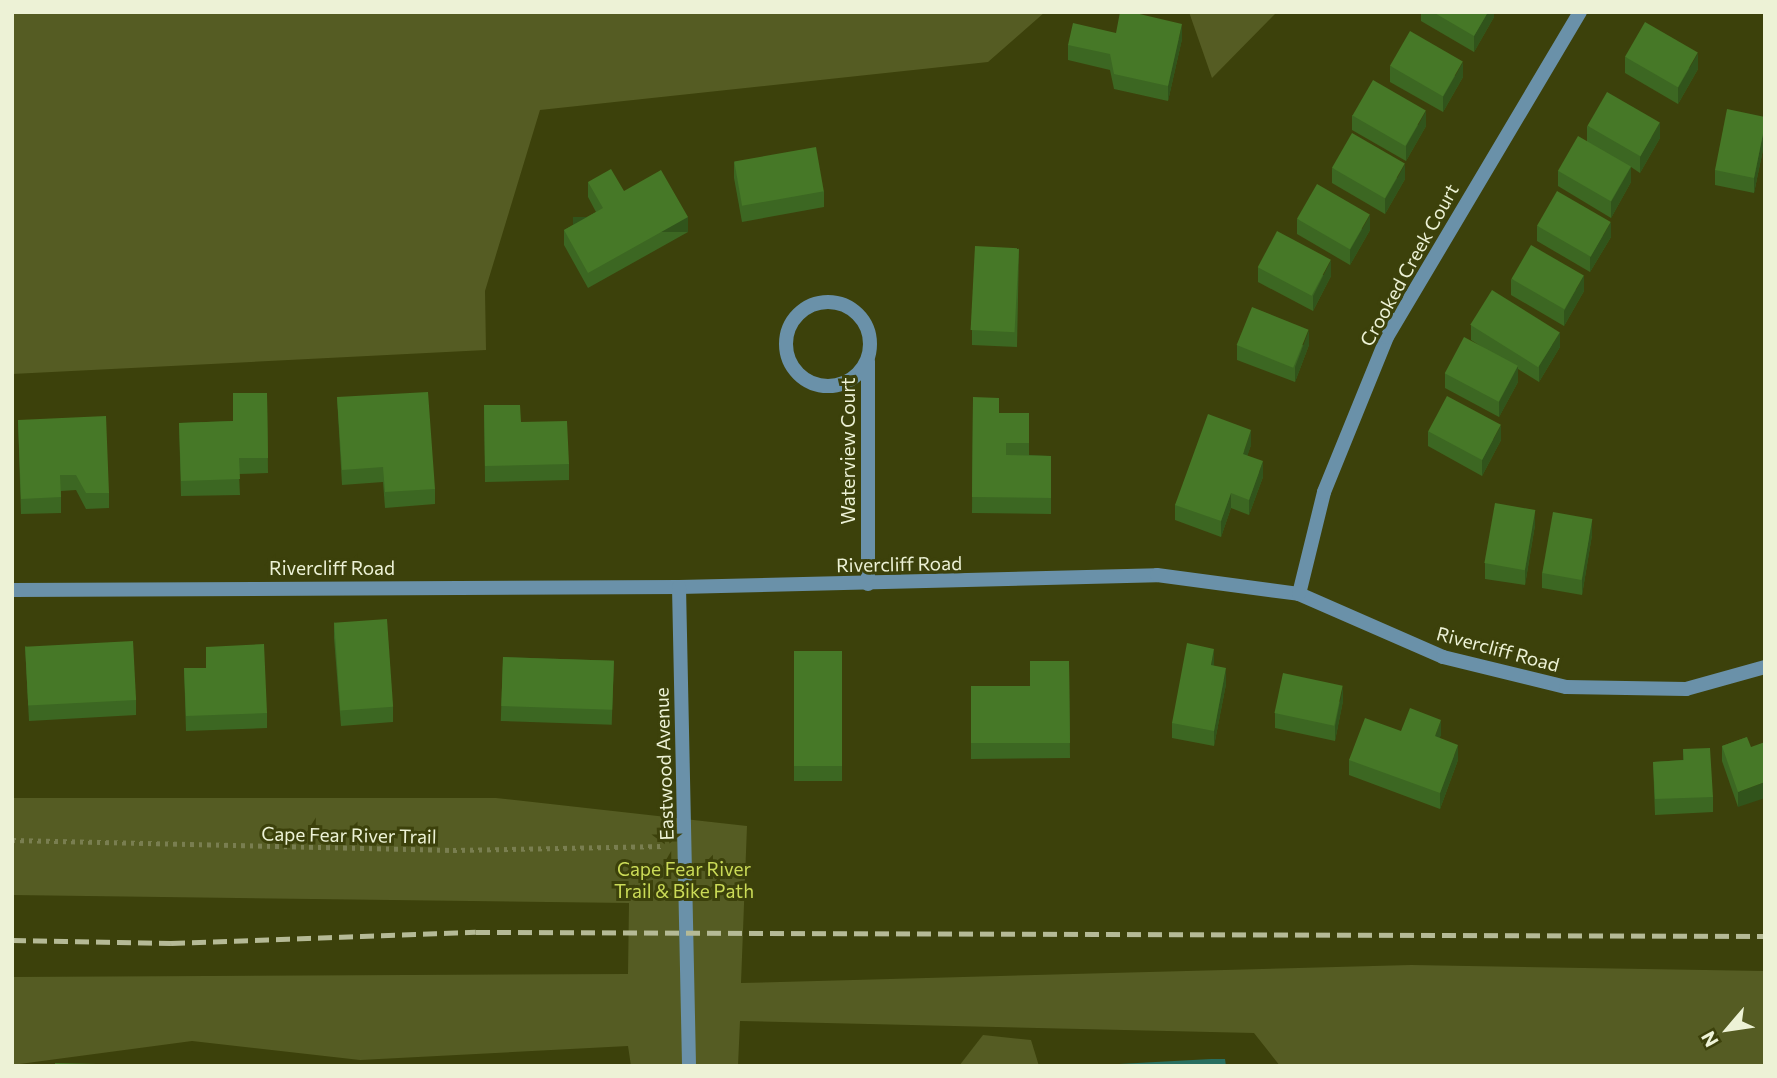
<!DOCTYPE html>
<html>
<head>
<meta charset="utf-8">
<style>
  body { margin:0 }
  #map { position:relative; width:1777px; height:1078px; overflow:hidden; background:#3c410b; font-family:Commissioner,sans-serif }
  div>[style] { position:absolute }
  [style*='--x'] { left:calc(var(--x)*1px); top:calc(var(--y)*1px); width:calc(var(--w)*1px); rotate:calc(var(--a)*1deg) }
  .green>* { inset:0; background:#555c23 }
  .water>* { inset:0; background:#286f60 }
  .path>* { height:4.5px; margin-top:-2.25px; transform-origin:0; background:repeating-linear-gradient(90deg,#797e50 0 3.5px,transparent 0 8.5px) }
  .minor>* { height:14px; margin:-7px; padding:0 7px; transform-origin:7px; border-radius:7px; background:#6a91a9 }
  .minor>.ring { margin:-7px; padding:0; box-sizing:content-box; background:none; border:14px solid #6a91a9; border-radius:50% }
  .tertiary>* { height:14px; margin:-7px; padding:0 7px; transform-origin:7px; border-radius:7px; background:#6a91a9 }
  .rail>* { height:5px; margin-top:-2.5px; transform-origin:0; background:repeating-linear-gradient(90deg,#b5ba96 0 14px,transparent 0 21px) }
  .wall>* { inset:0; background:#3c6722; transform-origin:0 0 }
  .shaded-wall>* { inset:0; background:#31541b; transform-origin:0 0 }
  .building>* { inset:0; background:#467827; transform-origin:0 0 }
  span { translate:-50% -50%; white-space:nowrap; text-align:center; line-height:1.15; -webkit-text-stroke:6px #3c410b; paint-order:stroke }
  .street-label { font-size:19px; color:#edf2d6 }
  .park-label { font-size:19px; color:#cbdb57 }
  .frame { position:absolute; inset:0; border:14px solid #edf2d6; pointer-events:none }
  .north { position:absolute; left:1693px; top:994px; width:70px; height:70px; -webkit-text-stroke:5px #3c410b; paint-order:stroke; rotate:241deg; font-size:19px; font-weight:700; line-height:28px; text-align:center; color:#edf2d6 }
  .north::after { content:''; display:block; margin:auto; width:24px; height:32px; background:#edf2d6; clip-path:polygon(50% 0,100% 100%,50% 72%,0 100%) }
</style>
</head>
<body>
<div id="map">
  <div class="green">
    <div style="clip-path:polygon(12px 12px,1045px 12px,988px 62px,540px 110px,485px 291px,486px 350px,12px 374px)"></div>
    <div style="clip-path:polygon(1189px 12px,1277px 12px,1212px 78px)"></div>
    <div style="clip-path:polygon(12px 798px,496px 798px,747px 826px,741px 983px,1411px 965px,1765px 971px,1765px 1066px,1280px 1066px,1254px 1033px,740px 1021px,738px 1066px,631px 1066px,628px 1046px,360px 1060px,192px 1041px,12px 1065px,12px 977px,628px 974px,629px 903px,12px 895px)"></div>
    <div style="clip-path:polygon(983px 1035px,1031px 1040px,1039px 1066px,959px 1066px)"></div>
  </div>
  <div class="water">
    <div style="clip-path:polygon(1211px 1059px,1225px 1059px,1226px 1066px,1082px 1066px)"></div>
  </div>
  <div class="path">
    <div style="--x:12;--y:840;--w:441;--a:1.3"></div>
    <div style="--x:453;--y:850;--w:211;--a:-1.1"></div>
  </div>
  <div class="minor">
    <div class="ring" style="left:786px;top:302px;width:70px;height:70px"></div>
    <div style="--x:868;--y:361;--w:223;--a:90"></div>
    <div style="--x:12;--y:590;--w:667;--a:-0.26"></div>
    <div style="--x:679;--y:587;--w:478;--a:-1.4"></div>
    <div style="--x:1157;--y:575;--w:143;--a:7.6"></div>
    <div style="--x:1299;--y:594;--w:157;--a:23.6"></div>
    <div style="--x:1443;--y:657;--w:127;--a:13.7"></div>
    <div style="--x:1566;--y:687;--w:120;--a:1"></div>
    <div style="--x:1686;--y:689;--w:82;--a:-15.6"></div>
    <div style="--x:1299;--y:594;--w:105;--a:-76.2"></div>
    <div style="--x:1324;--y:492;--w:167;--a:-67.9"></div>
    <div style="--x:1387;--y:337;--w:378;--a:-59.3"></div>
  </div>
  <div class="tertiary">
    <div style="--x:679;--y:587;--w:479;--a:88.8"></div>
  </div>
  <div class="rail">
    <div style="--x:12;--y:940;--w:159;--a:1.1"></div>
    <div style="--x:171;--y:943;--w:305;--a:-2.1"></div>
    <div style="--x:476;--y:932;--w:1289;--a:0.18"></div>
  </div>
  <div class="wall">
    <div style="clip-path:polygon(1421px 12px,1494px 12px,1494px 17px,1474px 52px,1421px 21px)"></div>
    <div style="clip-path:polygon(1116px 33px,1182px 39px,1168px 101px,1114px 89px,1110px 70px,1068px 60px,1068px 45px)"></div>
    <div style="clip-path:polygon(1625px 57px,1698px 69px,1678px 104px,1625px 73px)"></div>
    <div style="clip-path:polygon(1390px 66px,1463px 77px,1443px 112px,1390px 82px)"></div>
    <div style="clip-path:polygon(1352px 115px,1426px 126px,1406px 161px,1352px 130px)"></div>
    <div style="clip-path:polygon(1765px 117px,1765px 140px,1754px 193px,1715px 185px,1715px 170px)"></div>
    <div style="clip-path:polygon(1587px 126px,1660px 138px,1640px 173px,1631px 167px,1631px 182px,1611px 218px,1558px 186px,1558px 171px,1587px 142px)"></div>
    <div style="clip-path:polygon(734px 162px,824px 191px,824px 207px,742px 222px,734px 178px)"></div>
    <div style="clip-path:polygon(1332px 168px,1405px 179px,1385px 214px,1332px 183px)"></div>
    <div style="clip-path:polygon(588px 182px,624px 191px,688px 232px,588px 288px,564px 245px,564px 230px,596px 212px,588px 197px)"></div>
    <div style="clip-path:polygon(1297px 219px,1370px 230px,1350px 265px,1297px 234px)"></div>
    <div style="clip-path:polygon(1537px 226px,1611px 237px,1590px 272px,1537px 241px)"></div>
    <div style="clip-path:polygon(1019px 248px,1017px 347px,972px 345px,972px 330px)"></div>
    <div style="clip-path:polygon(1258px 267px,1331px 276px,1313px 311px,1258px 282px)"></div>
    <div style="clip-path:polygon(1511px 279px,1584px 291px,1564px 326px,1511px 295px)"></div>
    <div style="clip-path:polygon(1471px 325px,1560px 347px,1539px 382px,1518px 369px,1518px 382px,1499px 417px,1445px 388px,1445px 373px,1485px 349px,1471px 340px)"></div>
    <div style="clip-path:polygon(1237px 345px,1309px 345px,1295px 382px,1237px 360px)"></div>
    <div style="clip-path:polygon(267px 393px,268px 473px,239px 474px,240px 495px,181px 496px,179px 423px,233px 421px)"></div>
    <div style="clip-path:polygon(337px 397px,435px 489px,435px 504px,385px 508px,383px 482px,342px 485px)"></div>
    <div style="clip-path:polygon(973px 397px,999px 413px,1029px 413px,1029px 455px,1051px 456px,1051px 514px,972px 513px)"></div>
    <div style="clip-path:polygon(484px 405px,521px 422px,569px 464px,569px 480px,485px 482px)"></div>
    <div style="clip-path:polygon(18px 420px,109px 493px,109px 508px,86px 509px,76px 490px,61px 491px,61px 513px,21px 514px)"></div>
    <div style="clip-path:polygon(1428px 431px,1501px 440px,1482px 476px,1428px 446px)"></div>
    <div style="clip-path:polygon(1251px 445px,1247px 456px,1263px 477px,1249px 515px,1231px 508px,1221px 537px,1175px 520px,1175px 505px)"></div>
    <div style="clip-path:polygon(1535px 525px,1525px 585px,1485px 579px,1485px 563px)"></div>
    <div style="clip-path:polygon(1592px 535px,1582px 595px,1542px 588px,1542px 573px)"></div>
    <div style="clip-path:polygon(334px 622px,393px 707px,393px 722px,341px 726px,334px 638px)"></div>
    <div style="clip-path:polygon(25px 646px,136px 700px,136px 715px,29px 721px)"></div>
    <div style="left:794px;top:651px;width:48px;height:130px"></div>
    <div style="left:503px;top:657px;width:111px;height:64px;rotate:2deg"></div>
    <div style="clip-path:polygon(1069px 661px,1070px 758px,971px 759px,971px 686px,1030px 686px)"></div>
    <div style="clip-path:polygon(1214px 666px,1226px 684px,1214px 746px,1172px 738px,1172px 723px)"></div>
    <div style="clip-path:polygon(184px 668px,267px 713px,267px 728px,186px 731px)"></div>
    <div style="clip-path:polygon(1343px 701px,1335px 741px,1275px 728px,1275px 713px)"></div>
    <div style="clip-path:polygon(1401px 731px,1441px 735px,1439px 738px,1458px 760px,1440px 809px,1349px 775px,1349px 760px)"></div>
    <div style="clip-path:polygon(1747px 737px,1738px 807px,1722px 761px,1722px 746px)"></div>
    <div style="clip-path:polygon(1683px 749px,1713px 797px,1713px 812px,1655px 815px,1653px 762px,1683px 760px)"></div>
  </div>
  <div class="shaded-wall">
    <div style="clip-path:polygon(1488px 12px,1494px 12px,1494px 17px,1474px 52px,1474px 36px)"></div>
    <div style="clip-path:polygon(1182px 24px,1182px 39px,1168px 101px,1168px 86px)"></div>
    <div style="clip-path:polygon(1698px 53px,1698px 69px,1678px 104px,1678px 88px)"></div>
    <div style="clip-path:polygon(1463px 62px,1463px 77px,1443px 112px,1443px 97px)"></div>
    <div style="clip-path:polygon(1426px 111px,1426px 126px,1406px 161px,1406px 146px)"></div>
    <div style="clip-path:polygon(1660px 122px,1660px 138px,1640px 173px,1640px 157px)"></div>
    <div style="clip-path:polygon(1765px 124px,1765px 140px,1754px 193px,1754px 178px)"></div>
    <div style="clip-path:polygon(1405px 164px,1405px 179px,1385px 214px,1385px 199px)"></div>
    <div style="clip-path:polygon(1631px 167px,1631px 182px,1611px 218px,1611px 202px)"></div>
    <div style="clip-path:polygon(1370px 215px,1370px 230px,1350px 265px,1350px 250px)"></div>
    <div style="left:688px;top:217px;width:15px;height:115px;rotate:90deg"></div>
    <div style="clip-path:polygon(1611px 222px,1611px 237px,1590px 272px,1590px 257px)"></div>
    <div style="clip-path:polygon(1331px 260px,1331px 276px,1313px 311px,1313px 296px)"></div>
    <div style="clip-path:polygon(1584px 275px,1584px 291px,1564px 326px,1564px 311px)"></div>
    <div style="clip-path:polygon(1309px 330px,1309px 345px,1295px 382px,1295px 367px)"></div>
    <div style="clip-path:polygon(1560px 332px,1560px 347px,1539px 382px,1539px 366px)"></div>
    <div style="clip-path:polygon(1518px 366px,1518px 382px,1499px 417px,1499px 402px)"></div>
    <div style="clip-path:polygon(1501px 425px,1501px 440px,1482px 476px,1482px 460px)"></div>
    <div style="clip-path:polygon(1251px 430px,1251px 445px,1243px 469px,1243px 454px)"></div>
    <div style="clip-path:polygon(1263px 461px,1263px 477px,1249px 515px,1249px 500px)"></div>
    <div style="clip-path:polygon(1231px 493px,1231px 508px,1221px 537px,1221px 521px)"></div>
    <div style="clip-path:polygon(1535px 510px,1535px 525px,1525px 585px,1525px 570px)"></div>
    <div style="clip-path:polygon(1592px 519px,1592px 535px,1582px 595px,1582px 580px)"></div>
    <div style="clip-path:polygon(1214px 649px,1214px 664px,1211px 680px,1211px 665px)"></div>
    <div style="clip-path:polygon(1226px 668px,1226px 684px,1214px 746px,1214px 731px)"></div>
    <div style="clip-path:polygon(1343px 686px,1343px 701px,1335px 741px,1335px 726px)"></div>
    <div style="clip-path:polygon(1441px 720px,1441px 735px,1435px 752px,1435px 736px)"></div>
    <div style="clip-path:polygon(1458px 745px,1458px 760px,1440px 809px,1440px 793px)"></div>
    <div style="clip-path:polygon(1765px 782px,1765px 798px,1738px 807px,1738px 792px)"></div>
  </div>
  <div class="building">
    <div style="clip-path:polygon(1120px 12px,1131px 12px,1182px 24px,1168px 86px,1114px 74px,1110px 54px,1068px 45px,1073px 23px,1116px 33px)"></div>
    <div style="clip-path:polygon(1433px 12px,1488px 12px,1474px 36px)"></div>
    <div style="left:1645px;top:22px;width:61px;height:40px;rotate:30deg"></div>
    <div style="left:1410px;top:31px;width:61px;height:40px;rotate:30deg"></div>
    <div style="left:1373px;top:80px;width:61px;height:41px;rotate:30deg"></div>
    <div style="left:1607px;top:92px;width:61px;height:39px;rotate:30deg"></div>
    <div style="clip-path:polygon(1727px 109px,1765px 117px,1765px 124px,1754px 178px,1715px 170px)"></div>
    <div style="left:1352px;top:133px;width:61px;height:40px;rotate:30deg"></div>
    <div style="left:1578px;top:136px;width:61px;height:40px;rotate:30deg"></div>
    <div style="left:816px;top:147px;width:45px;height:83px;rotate:80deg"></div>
    <div style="clip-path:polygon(611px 169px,624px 191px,661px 170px,688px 217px,588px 273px,564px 230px,603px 208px,588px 182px)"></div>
    <div style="left:1317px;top:184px;width:61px;height:40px;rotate:30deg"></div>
    <div style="left:1557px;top:191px;width:62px;height:40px;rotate:30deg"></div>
    <div style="left:1277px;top:231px;width:61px;height:41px;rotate:28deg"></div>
    <div style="left:1531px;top:245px;width:61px;height:39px;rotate:30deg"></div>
    <div style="left:975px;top:246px;width:44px;height:84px;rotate:3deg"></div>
    <div style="left:1492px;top:290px;width:80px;height:41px;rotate:32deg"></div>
    <div style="left:1252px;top:307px;width:61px;height:41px;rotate:22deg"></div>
    <div style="left:1464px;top:337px;width:61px;height:41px;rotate:28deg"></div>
    <div style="clip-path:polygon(428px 392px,435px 489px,385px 492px,383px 467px,342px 470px,337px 397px)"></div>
    <div style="clip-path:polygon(233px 393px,267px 393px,268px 458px,239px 458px,240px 479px,181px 481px,179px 423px,233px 421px)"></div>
    <div style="left:1447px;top:396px;width:61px;height:40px;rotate:28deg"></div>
    <div style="clip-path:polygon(973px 397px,999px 398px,999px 413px,1029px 413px,1029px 443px,1006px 443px,1006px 455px,1051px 456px,1051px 498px,972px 497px)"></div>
    <div style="clip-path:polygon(484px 405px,520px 405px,521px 422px,567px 421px,569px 464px,485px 466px)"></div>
    <div style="clip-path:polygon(1208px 414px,1251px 430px,1243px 454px,1263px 461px,1249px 500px,1231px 493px,1221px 521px,1175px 505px)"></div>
    <div style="clip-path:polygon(106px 416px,109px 493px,86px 493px,76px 475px,60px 475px,61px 497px,21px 499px,18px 420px)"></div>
    <div style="left:1495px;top:503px;width:41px;height:61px;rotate:10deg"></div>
    <div style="left:1553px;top:512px;width:40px;height:62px;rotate:10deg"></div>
    <div style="left:387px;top:619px;width:88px;height:53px;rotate:86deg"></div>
    <div style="left:133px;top:641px;width:59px;height:108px;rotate:87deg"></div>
    <div style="clip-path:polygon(1187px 643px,1214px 649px,1211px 665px,1226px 668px,1214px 731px,1172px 723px)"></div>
    <div style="clip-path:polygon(264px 644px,267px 713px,186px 716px,184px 668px,206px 668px,206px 647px)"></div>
    <div style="left:794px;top:651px;width:48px;height:115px"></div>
    <div style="left:503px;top:657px;width:111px;height:49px;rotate:2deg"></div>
    <div style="clip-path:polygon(1030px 661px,1069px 661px,1070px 743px,971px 743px,971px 686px,1030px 686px)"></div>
    <div style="left:1283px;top:673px;width:61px;height:41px;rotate:12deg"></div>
    <div style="clip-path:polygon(1410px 708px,1441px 720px,1435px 736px,1458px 745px,1440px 793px,1349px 760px,1365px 718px,1401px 731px)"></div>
    <div style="clip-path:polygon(1747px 737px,1751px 747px,1765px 742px,1765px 782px,1738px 792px,1722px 746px)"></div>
    <div style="clip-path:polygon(1710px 748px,1713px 797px,1655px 799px,1653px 762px,1684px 760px,1683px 749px)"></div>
    <div style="clip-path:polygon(55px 1063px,97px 1064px,97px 1066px,55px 1066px)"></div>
  </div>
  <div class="street-label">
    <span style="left:1409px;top:265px;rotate:-61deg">Crooked Creek Court</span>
    <span style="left:848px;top:451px;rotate:-90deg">Waterview Court</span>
    <span style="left:899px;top:564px;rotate:-1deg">Rivercliff Road</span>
    <span style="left:332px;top:568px">Rivercliff Road</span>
    <span style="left:1498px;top:649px;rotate:15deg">Rivercliff Road</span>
    <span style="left:664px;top:764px;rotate:-92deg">Eastwood Avenue</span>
    <span style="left:349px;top:835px;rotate:1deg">Cape Fear River Trail</span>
  </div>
  <div class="park-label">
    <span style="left:684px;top:880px">Cape Fear River<br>Trail &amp; Bike Path</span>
  </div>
  <div class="frame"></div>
  <div class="north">N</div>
</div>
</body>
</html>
